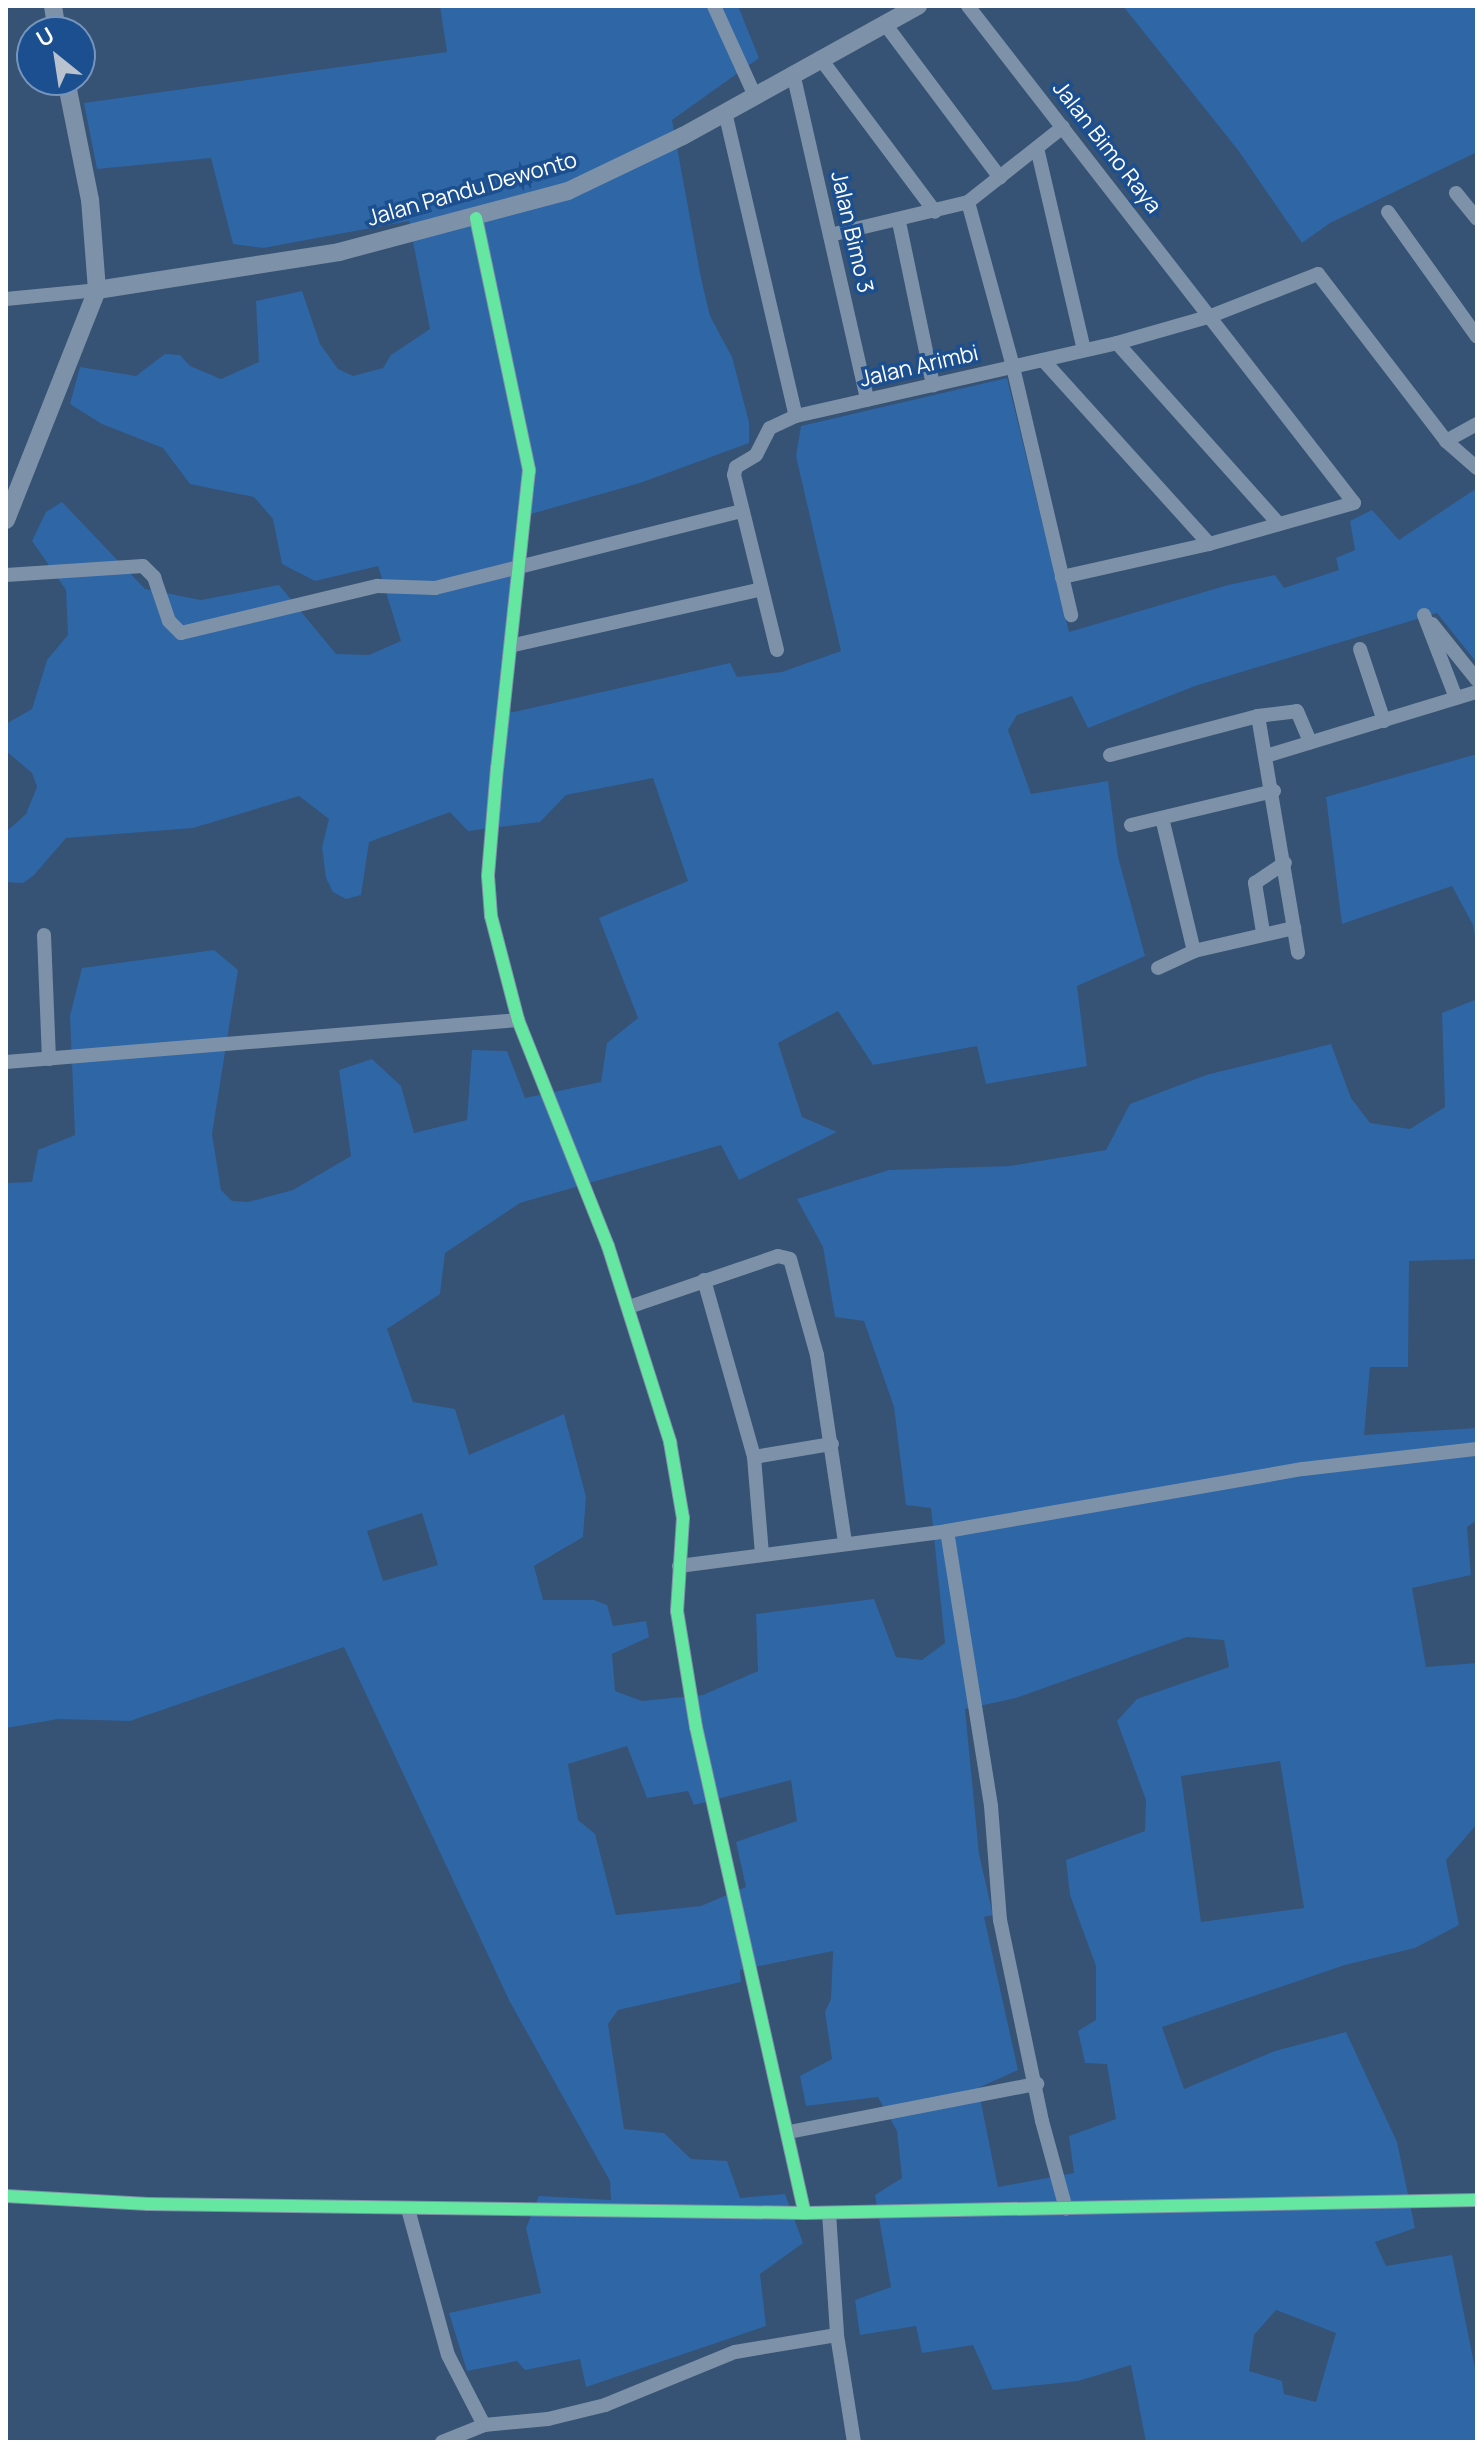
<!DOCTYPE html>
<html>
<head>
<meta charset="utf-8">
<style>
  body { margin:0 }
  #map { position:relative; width:1483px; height:2448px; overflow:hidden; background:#365274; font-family:Manrope,sans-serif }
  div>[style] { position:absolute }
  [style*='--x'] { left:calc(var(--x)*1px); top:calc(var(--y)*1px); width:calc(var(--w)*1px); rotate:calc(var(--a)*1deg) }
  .green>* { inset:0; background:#2f66a5 }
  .minor>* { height:14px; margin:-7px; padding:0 7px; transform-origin:7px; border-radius:7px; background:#7d92a8 }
  .tertiary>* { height:18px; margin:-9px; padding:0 9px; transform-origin:9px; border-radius:9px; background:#7d92a8 }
  .cycleway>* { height:12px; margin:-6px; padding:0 6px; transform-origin:6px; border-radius:6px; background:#66e7a1 }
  span { translate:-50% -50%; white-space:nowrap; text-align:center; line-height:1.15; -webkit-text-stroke:7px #1b4f8f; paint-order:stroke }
  .street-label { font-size:22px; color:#fff }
  .frame { position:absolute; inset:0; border:8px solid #fff; pointer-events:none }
  .north { position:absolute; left:16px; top:16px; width:80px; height:80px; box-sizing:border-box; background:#1b4f8f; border:2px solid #7695bc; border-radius:50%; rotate:330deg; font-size:22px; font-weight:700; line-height:32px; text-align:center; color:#fff }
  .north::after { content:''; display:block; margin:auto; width:28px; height:36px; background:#b9c2ce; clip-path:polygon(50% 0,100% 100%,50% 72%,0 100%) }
</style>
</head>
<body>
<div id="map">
  <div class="green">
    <div style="clip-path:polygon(evenodd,440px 6px,738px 6px,759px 58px,672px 120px,701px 278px,710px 316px,732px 357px,749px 422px,749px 443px,640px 483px,517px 518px,499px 710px,514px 712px,730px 663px,737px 677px,782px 672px,841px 651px,796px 456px,801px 426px,1007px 378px,1069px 632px,1228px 585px,1275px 575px,1284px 588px,1339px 570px,1336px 558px,1355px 550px,1350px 521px,1372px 510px,1399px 540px,1477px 488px,1477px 663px,1437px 613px,1195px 686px,1088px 728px,1072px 696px,1017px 715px,1008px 730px,1031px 794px,1108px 781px,1118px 857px,1145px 956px,1077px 986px,1087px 1066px,986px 1084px,977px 1046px,873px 1065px,838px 1011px,778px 1043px,802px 1117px,837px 1132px,739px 1180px,721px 1145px,520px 1203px,445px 1253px,440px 1294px,387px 1329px,413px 1402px,455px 1409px,469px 1455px,564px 1414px,586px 1497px,583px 1537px,534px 1566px,543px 1600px,594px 1600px,607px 1605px,613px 1626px,646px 1621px,649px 1637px,612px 1654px,615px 1691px,642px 1701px,703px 1695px,758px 1671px,756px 1614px,874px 1599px,896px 1657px,922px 1660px,945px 1643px,931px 1508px,906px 1505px,894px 1407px,864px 1321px,835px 1317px,823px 1247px,797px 1199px,889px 1170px,1010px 1166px,1106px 1150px,1130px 1104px,1206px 1075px,1331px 1044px,1351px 1098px,1370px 1123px,1410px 1129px,1445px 1107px,1442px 1013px,1477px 999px,1477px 1259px,1409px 1261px,1408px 1367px,1370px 1367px,1364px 1435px,1477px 1428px,1477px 1520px,1467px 1527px,1471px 1575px,1412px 1588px,1426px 1667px,1477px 1663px,1477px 1824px,1446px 1860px,1459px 1925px,1415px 1948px,1345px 1965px,1162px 2027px,1184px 2089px,1275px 2051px,1346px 2032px,1397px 2142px,1415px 2228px,1375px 2242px,1386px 2266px,1452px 2255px,1477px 2378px,1477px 2442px,1146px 2442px,1131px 2365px,1078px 2381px,993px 2390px,973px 2345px,922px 2353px,916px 2326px,860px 2335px,855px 2300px,891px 2287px,875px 2195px,902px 2178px,897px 2131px,878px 2097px,806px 2106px,800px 2076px,832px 2059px,825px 2012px,831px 1999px,833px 1951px,740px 1970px,741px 1982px,618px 2010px,608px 2024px,624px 2129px,664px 2133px,691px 2159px,727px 2161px,740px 2198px,785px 2194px,803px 2243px,760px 2274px,766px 2326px,586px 2387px,580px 2359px,525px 2370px,517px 2361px,467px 2371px,449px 2313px,541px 2293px,526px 2228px,539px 2196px,611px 2200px,610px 2181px,510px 2002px,344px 1647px,130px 1721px,58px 1719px,6px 1728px,6px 1183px,32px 1182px,38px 1150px,75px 1135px,70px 1016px,82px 968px,214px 950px,238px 970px,212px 1134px,221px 1190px,232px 1201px,248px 1202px,293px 1190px,351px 1156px,339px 1070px,372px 1059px,401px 1086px,414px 1133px,467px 1120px,472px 1050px,507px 1051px,525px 1098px,601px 1082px,607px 1043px,638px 1018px,599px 918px,688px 881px,653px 778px,566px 795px,540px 822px,468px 831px,450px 812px,369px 842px,361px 895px,346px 899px,333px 892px,326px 878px,322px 847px,329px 819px,299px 796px,193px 828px,66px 838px,34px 875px,23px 883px,6px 882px,6px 832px,26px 814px,37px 787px,32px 773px,6px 751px,6px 724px,32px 709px,47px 660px,68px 635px,66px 590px,32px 541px,46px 512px,62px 502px,145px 589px,201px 600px,279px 585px,336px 654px,369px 655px,401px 641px,378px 566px,315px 581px,282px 564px,273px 519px,254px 497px,190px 484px,163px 448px,102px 424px,70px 404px,80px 367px,136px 376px,165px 354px,180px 355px,190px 366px,221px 379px,259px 362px,256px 301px,302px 291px,320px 344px,338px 369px,353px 376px,383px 368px,391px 355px,430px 329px,409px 221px,263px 248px,233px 244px,211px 158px,97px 169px,84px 103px,447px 52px,440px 6px,422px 1513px,438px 1565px,383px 1581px,367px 1531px,422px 1513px,440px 6px,1187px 1637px,1224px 1640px,1229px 1667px,1137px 1699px,1117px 1721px,1146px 1800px,1145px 1831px,1066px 1860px,1070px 1895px,1096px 1966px,1096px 2020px,1078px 2031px,1085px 2063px,1107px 2064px,1116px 2119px,1069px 2136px,1074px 2173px,998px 2187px,978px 2088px,1018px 2070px,984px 1917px,993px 1915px,979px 1854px,965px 1709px,1016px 1698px,1187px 1637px,440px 6px,627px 1746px,647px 1798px,688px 1791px,694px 1805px,791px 1780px,797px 1821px,736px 1842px,746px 1887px,701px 1906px,616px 1915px,595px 1834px,578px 1820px,568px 1764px,627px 1746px,440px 6px,1280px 1761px,1304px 1908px,1201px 1922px,1181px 1776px,1280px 1761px,440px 6px,1276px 2310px,1336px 2333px,1316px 2402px,1284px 2394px,1282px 2381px,1249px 2371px,1254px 2335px,1276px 2310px)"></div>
    <div style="clip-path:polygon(1123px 6px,1477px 6px,1477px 152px,1330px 223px,1302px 243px,1238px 150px)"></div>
    <div style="clip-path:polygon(1477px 754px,1477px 951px,1473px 925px,1452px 886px,1342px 924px,1326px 797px)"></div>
  </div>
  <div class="minor">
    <div style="--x:714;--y:6;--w:99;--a:65.5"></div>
    <div style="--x:968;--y:6;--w:629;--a:52.16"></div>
    <div style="--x:1354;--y:503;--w:151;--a:164.2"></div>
    <div style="--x:885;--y:24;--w:192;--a:53.2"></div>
    <div style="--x:820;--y:58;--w:192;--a:53.2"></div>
    <div style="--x:793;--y:73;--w:335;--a:77.2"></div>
    <div style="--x:725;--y:112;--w:312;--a:76.9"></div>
    <div style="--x:1037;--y:148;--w:207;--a:76.9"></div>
    <div style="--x:1456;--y:193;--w:33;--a:51"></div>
    <div style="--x:968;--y:202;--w:171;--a:74.7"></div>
    <div style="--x:1013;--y:367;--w:255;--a:76.8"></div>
    <div style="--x:1388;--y:212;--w:153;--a:54.5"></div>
    <div style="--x:476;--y:218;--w:258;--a:78.1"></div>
    <div style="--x:529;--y:470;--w:300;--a:96.1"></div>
    <div style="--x:497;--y:768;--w:108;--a:94.8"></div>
    <div style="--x:488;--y:876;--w:40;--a:85.7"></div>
    <div style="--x:491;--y:916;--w:107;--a:75.4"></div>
    <div style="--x:518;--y:1020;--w:243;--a:68.3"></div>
    <div style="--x:608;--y:1246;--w:206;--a:72.4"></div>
    <div style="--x:670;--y:1442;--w:77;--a:80.3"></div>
    <div style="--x:683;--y:1518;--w:93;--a:93.7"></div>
    <div style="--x:677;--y:1611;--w:118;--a:80.7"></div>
    <div style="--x:696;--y:1727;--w:498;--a:77.4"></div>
    <div style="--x:899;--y:222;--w:167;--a:78.2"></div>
    <div style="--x:830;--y:235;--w:142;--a:-13.4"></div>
    <div style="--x:968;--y:202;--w:121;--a:-38.3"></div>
    <div style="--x:6;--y:299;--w:91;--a:-5.6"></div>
    <div style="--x:1117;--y:343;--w:243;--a:48.2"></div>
    <div style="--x:1043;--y:360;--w:248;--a:47.9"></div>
    <div style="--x:1209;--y:544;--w:151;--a:167.3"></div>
    <div style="--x:1446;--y:441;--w:35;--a:-29"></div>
    <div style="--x:6;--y:575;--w:137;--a:-3.8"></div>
    <div style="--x:143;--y:566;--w:16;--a:45"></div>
    <div style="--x:154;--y:577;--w:46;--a:71.2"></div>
    <div style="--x:169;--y:621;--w:17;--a:45"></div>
    <div style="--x:181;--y:633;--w:202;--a:-13.5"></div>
    <div style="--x:377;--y:586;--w:58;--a:2"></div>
    <div style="--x:435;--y:588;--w:317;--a:-14.1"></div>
    <div style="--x:1424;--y:615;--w:89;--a:68.9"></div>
    <div style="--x:1432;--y:624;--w:72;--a:51.2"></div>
    <div style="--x:514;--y:645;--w:254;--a:-12.7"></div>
    <div style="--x:1360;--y:649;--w:76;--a:71.6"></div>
    <div style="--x:777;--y:650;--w:180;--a:-103.8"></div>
    <div style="--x:734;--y:475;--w:8;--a:-76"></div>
    <div style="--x:736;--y:467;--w:23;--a:-31"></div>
    <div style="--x:756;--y:455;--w:30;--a:-63"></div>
    <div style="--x:770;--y:428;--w:29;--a:-25"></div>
    <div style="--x:796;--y:416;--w:329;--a:-12.8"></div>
    <div style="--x:1117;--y:343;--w:98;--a:-16"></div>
    <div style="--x:1211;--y:316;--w:115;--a:-21.4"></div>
    <div style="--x:1318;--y:274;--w:210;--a:52.5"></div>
    <div style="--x:1446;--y:441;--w:41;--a:41.1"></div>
    <div style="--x:1258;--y:716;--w:39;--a:-7"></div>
    <div style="--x:1297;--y:711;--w:34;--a:67"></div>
    <div style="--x:1110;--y:755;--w:153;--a:-14.8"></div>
    <div style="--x:1258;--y:716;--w:240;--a:80.4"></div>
    <div style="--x:1269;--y:755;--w:217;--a:-16.9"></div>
    <div style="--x:1162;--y:818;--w:137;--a:76.5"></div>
    <div style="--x:1131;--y:825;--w:147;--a:-13.4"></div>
    <div style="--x:1263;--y:932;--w:50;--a:-99.3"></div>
    <div style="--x:1255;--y:883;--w:36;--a:-34"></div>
    <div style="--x:44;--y:935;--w:124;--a:87.7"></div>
    <div style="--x:1158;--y:968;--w:40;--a:-25"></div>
    <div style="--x:1194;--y:951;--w:103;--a:-13"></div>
    <div style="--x:6;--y:1062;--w:514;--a:-4.69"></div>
    <div style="--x:704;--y:1280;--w:184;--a:74.2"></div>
    <div style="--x:754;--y:1457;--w:97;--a:85.3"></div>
    <div style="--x:629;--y:1307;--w:157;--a:-18.9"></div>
    <div style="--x:778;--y:1256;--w:12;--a:14"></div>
    <div style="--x:790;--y:1259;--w:100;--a:74.3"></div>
    <div style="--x:817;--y:1355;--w:190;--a:81.5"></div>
    <div style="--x:754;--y:1457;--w:79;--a:-9.5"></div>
    <div style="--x:947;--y:1531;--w:278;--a:80.9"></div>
    <div style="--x:991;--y:1806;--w:114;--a:85.5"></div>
    <div style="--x:1000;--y:1920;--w:205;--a:78.2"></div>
    <div style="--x:1042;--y:2121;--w:91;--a:74.7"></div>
    <div style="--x:679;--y:1566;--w:270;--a:-7.4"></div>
    <div style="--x:947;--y:1531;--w:361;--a:-9.9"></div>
    <div style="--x:1303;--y:1469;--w:175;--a:-6.6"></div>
    <div style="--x:789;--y:2132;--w:253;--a:-11"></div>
    <div style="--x:6;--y:2196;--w:142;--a:3.2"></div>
    <div style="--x:148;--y:2204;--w:657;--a:0.78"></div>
    <div style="--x:805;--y:2213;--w:672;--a:-1.11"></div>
    <div style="--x:408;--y:2209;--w:151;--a:74.7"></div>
    <div style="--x:448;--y:2355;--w:79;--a:62.8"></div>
    <div style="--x:829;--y:2213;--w:122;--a:86.2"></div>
    <div style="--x:837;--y:2335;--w:108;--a:81"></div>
    <div style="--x:442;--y:2442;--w:45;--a:-22"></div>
    <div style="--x:484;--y:2425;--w:64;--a:-5.4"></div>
    <div style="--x:548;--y:2419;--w:59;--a:-13.8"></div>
    <div style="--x:605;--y:2405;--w:140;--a:-22.2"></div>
    <div style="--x:735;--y:2352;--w:103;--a:-9.5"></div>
  </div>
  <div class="tertiary">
    <div style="--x:53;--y:6;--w:26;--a:81"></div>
    <div style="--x:97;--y:290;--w:245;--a:-8.9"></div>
    <div style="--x:339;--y:252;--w:237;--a:-14.9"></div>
    <div style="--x:568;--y:191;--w:127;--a:-25.6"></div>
    <div style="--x:683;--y:136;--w:269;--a:-29"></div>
    <div style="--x:6;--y:520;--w:247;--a:-68.4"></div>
    <div style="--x:97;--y:290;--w:90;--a:-94.4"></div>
    <div style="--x:90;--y:200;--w:122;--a:-101.3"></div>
  </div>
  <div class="cycleway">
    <div style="--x:476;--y:218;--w:258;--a:78.1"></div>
    <div style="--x:529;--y:470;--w:300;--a:96.1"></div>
    <div style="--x:497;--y:768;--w:108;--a:94.8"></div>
    <div style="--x:488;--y:876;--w:40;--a:85.7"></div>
    <div style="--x:491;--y:916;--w:107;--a:75.4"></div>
    <div style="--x:518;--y:1020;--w:243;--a:68.3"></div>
    <div style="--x:608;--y:1246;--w:206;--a:72.4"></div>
    <div style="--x:670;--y:1442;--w:77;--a:80.3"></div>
    <div style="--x:683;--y:1518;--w:93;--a:93.7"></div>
    <div style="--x:677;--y:1611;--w:118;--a:80.7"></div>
    <div style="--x:696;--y:1727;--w:498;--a:77.4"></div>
    <div style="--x:6;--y:2196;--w:142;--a:3.2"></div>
    <div style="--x:148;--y:2204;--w:657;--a:0.78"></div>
    <div style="--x:805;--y:2213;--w:672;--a:-1.11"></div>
  </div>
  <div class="street-label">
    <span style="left:1107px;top:147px;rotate:52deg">Jalan Bimo Raya</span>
    <span style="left:472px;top:189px;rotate:-16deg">Jalan Pandu Dewonto</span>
    <span style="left:852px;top:232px;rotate:77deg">Jalan Bimo 3</span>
    <span style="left:919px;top:366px;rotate:-13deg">Jalan Arimbi</span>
  </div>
  <div class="frame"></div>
  <div class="north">U</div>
</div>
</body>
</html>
